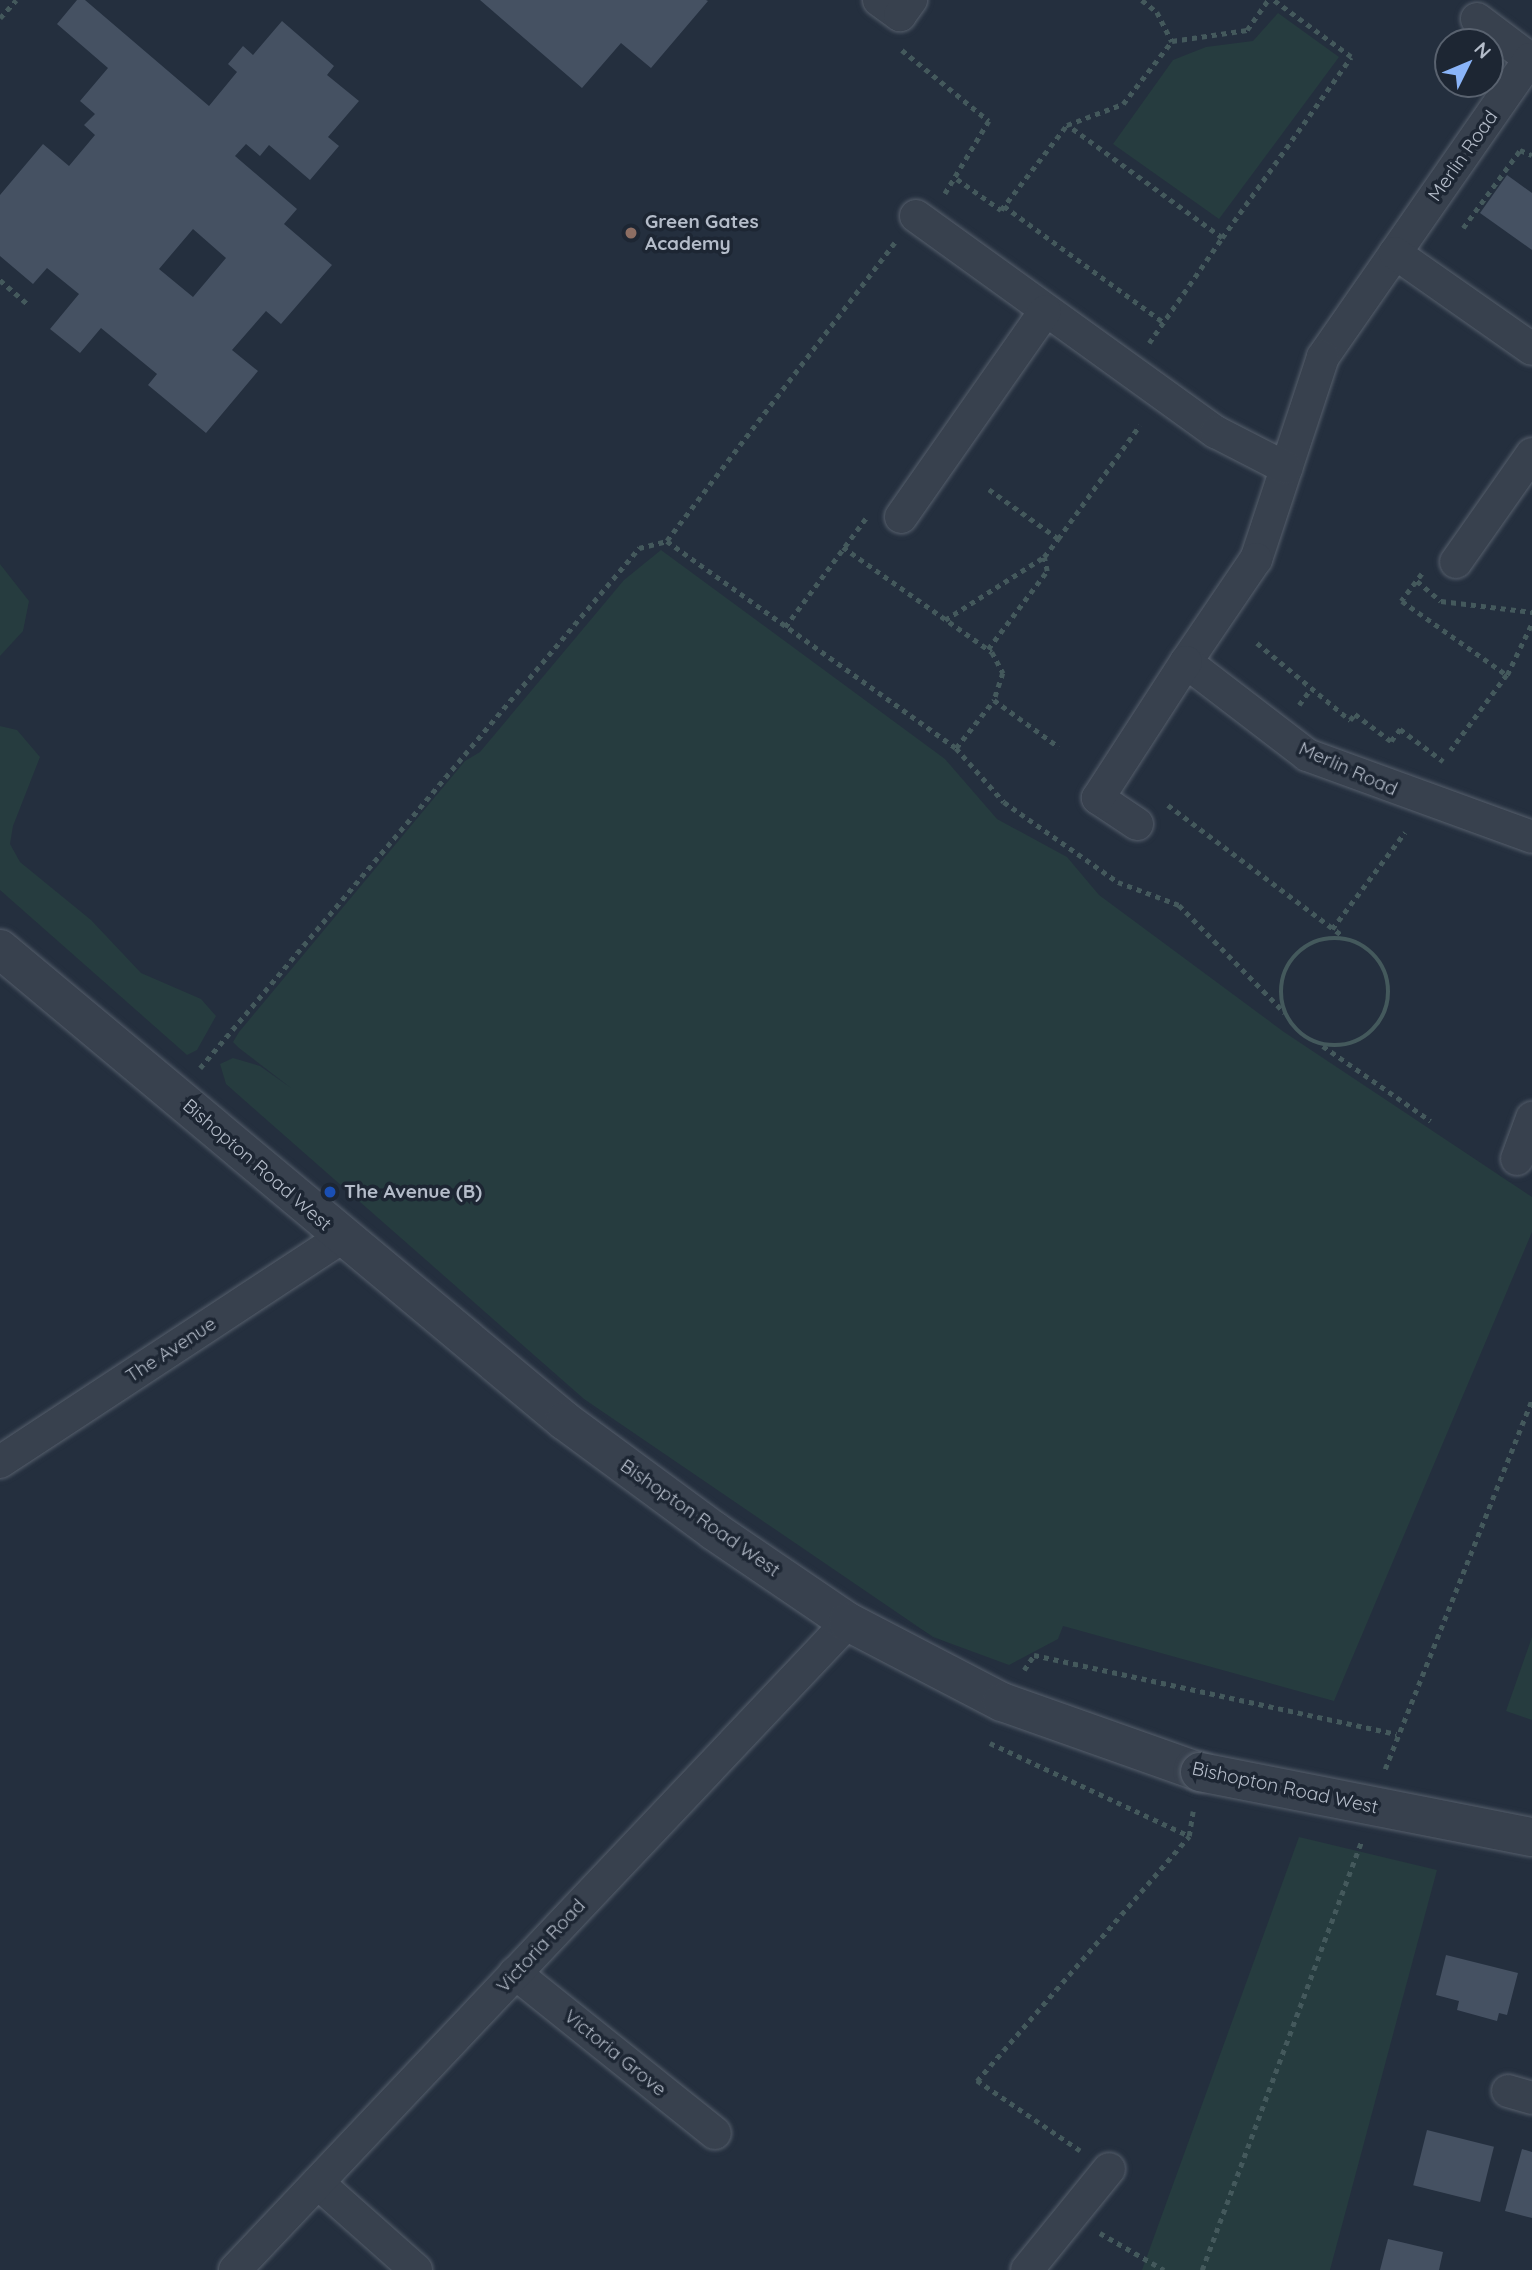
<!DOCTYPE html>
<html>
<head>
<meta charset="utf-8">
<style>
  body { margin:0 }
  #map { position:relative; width:1532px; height:2270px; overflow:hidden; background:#242f3e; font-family:Quicksand,sans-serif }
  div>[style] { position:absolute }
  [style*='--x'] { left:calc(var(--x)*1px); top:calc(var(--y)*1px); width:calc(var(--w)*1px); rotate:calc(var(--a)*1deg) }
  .green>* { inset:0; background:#263c3f }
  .building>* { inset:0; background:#455162; transform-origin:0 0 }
  .path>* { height:4.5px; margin-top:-2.25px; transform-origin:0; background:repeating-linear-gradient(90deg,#44595c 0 5px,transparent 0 10px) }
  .path>.ring { margin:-2.25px; padding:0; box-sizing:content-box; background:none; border:4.5px solid #44595c; border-radius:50% }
  .roads { filter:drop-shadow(0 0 2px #565f6c) drop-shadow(0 0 2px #565f6c) }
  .minor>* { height:32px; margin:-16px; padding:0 16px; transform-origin:16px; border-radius:16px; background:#38414e }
  .tertiary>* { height:38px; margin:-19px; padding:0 19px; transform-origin:19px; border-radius:19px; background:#38414e }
  .bridges { filter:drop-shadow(0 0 2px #565f6c) drop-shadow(0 0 2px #565f6c) }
  .tertiary-bridge>* { height:38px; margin:-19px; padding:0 19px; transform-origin:19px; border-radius:19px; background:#38414e }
  .dots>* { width:19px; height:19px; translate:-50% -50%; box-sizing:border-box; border:4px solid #1d2633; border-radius:50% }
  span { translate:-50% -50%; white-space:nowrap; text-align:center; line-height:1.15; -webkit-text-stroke:7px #1d2633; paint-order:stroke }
  .street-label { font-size:19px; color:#b4bcc9 }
  .poi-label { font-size:19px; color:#b4bcc9; font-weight:700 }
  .left { translate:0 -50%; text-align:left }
  .north { position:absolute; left:1434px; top:28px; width:70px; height:70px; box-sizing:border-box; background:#1d2633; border:2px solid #59626f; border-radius:50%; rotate:47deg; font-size:19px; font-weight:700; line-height:28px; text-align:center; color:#b4bcc9 }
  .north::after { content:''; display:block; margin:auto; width:24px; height:32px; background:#8ab4f8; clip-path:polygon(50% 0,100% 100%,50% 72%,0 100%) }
</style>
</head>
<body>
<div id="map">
  <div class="green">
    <div style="clip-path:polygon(1278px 13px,1339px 57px,1219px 219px,1113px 144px,1173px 60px,1206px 47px,1253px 41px)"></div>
    <div style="clip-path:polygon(661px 550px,945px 759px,997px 819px,1067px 857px,1099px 895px,1284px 1032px,1532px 1197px,1532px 1232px,1334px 1701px,1063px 1626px,1058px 1639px,1009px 1665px,933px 1637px,584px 1399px,226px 1084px,220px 1064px,233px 1058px,260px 1066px,291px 1088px,239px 1048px,233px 1042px,239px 1032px,465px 761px,480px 752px,624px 580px)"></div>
    <div style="clip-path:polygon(0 564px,29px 601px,23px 631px,0 656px)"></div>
    <div style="clip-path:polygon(0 726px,17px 730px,40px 757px,13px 826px,10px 844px,20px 862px,91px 920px,141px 973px,201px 999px,216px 1016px,197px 1050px,187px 1055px,0 890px)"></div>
    <div style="clip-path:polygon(1532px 1637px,1532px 1720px,1506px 1711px)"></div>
    <div style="clip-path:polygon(1299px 1837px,1437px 1870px,1330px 2270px,1142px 2270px)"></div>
  </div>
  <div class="building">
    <div style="clip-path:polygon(evenodd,77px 0,85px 0,209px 106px,237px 72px,228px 64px,243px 46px,253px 55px,282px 21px,334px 66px,327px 75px,359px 101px,328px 137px,339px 146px,310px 180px,269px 145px,260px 156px,246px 144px,235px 156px,297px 209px,284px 224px,332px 265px,281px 324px,266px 311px,232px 350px,258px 371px,206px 433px,148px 385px,157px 374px,101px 328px,80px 353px,50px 329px,79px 294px,47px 268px,33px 284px,0 256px,0 195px,43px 144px,69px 166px,95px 135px,84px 125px,95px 114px,80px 101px,108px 68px,57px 24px,77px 0,193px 229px,226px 258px,193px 297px,159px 269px,193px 229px)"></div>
    <div style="clip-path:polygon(480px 0,706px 0,708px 1px,651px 68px,621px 43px,582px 88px)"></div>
    <div style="clip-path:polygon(1507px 175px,1532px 193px,1532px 250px,1480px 213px)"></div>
    <div style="clip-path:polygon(1446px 1955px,1518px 1973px,1507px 2015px,1499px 2013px,1497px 2021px,1457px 2010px,1459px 2001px,1436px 1995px)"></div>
    <div style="left:1427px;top:2130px;width:69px;height:57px;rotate:14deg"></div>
    <div style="clip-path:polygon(1522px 2149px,1532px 2152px,1532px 2218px,1505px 2211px)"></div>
    <div style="clip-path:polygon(1388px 2239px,1443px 2252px,1439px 2270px,1380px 2270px)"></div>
  </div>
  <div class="path">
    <div style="--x:1142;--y:0;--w:19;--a:39"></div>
    <div style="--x:1157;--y:12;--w:33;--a:63"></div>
    <div style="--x:1172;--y:41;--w:76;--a:-8.3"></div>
    <div style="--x:1247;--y:30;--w:37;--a:-55"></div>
    <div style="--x:0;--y:18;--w:24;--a:-48"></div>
    <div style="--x:902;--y:50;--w:112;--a:39.2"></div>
    <div style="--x:989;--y:121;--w:85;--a:121.1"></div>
    <div style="--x:957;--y:179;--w:54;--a:35.2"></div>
    <div style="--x:1001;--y:210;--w:108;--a:-52.2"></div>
    <div style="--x:1004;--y:206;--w:197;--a:36.1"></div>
    <div style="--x:1463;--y:228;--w:97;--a:-53.8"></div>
    <div style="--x:1520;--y:150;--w:13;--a:23"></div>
    <div style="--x:1222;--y:238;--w:222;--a:-54.5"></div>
    <div style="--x:1351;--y:57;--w:97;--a:-143.8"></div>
    <div style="--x:895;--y:243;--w:375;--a:127.4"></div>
    <div style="--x:667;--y:541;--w:355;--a:35.6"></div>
    <div style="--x:956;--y:748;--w:72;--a:48.4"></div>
    <div style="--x:1004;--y:802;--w:139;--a:35.1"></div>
    <div style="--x:1118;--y:882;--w:65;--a:20.7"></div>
    <div style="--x:1179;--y:905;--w:151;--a:45.5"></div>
    <div style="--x:0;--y:280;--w:38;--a:41"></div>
    <div style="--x:1149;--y:343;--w:128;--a:-55.2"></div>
    <div style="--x:1222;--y:238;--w:192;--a:-143.9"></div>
    <div style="--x:1067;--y:125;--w:60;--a:-20.6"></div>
    <div style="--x:1123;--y:104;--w:80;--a:-52.1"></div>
    <div style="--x:1058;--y:539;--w:140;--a:-54.3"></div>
    <div style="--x:843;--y:547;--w:182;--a:35.2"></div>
    <div style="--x:992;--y:652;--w:24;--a:62"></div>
    <div style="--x:1003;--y:673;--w:28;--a:108"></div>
    <div style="--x:1422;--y:574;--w:34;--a:127"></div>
    <div style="--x:1402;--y:601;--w:128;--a:35.2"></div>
    <div style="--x:1507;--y:675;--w:94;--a:126.7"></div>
    <div style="--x:1417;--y:581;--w:31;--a:40"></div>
    <div style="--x:1441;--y:601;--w:92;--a:6.9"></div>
    <div style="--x:945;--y:620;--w:117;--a:-32.5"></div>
    <div style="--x:1044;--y:557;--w:23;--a:-52"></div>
    <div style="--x:1058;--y:539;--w:85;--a:-144.6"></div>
    <div style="--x:785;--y:627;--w:136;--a:-53.4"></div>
    <div style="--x:1257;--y:643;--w:121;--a:39.6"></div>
    <div style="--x:1350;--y:720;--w:8;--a:-50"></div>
    <div style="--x:1355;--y:714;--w:45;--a:36.9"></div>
    <div style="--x:1391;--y:741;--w:15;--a:-53"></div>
    <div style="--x:1400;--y:729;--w:54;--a:36.7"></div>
    <div style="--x:988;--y:649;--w:98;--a:-52.9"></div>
    <div style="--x:1047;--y:571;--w:14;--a:-102"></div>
    <div style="--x:1507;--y:675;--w:58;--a:-64.3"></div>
    <div style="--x:1299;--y:705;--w:17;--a:-54"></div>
    <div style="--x:956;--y:748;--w:61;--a:-51.6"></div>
    <div style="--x:994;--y:700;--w:80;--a:35.9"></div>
    <div style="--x:1168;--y:805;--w:219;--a:36.8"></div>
    <div style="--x:1332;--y:929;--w:121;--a:-53"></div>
    <div class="ring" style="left:1281px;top:938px;width:103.5px;height:103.5px"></div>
    <div style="--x:1323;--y:1046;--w:131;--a:34.8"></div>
    <div style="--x:200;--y:1068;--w:681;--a:-49.83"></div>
    <div style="--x:639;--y:548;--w:29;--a:-14"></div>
    <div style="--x:1024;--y:1670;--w:18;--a:-56"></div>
    <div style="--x:1034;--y:1655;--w:371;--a:12.3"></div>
    <div style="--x:990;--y:1743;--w:220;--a:25"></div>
    <div style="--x:1385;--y:1769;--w:398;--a:-68.3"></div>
    <div style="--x:1080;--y:2151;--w:125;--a:-145.8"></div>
    <div style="--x:977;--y:2081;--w:324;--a:-49.1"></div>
    <div style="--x:1189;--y:1836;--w:25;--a:-81"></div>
    <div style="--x:1100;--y:2233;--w:74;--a:30"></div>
    <div style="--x:1202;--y:2270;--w:456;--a:-69.6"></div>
  </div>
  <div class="roads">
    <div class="minor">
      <div style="--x:879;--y:0;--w:26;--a:36"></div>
      <div style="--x:900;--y:15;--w:19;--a:-54"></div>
      <div style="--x:1477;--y:19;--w:66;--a:37"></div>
      <div style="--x:1530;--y:59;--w:363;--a:124.8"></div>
      <div style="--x:1323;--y:357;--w:213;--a:108.3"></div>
      <div style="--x:1256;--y:559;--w:125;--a:124.2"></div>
      <div style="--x:1186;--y:662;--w:153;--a:37.5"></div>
      <div style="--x:1307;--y:755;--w:239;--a:20"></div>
      <div style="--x:916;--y:216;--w:370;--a:35.8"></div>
      <div style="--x:1216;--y:432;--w:79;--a:27.2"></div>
      <div style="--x:1395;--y:253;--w:167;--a:35"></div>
      <div style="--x:901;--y:517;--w:251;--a:-55"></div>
      <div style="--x:1456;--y:562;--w:132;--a:-54.9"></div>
      <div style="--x:1137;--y:824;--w:47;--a:-146.3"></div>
      <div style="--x:1098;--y:798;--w:162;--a:-57.1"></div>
      <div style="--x:1517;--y:1159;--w:44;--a:-69.9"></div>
      <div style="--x:0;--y:1462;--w:408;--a:-33.3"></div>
      <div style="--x:515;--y:1973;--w:256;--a:38.7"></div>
      <div style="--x:1508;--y:2091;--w:25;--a:16"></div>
      <div style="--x:318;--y:2183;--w:131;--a:41.6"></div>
      <div style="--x:235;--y:2270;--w:892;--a:-46.59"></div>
      <div style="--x:1027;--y:2270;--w:130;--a:-50.9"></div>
    </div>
    <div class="tertiary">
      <div style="--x:0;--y:949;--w:736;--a:39.88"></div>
      <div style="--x:565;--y:1421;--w:185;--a:36.4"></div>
      <div style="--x:714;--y:1531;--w:162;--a:34.2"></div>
      <div style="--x:848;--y:1622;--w:174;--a:27.5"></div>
      <div style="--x:1002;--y:1702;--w:210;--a:19.5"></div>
    </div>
  </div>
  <div class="bridges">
    <div class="tertiary-bridge">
      <div style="--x:1200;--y:1772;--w:338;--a:11.1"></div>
    </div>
  </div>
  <div class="dots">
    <div style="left:631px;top:233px;background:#8d6e63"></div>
    <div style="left:330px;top:1192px;background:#1a4fb4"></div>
  </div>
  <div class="street-label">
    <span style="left:1463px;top:156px;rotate:-55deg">Merlin Road</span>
    <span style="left:1348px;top:769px;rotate:24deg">Merlin Road</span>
    <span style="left:257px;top:1165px;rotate:41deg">Bishopton Road West</span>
    <span style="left:171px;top:1350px;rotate:-33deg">The Avenue</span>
    <span style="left:700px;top:1518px;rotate:35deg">Bishopton Road West</span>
    <span style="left:1285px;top:1788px;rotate:12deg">Bishopton Road West</span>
    <span style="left:541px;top:1946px;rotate:-47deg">Victoria Road</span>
    <span style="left:615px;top:2053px;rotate:39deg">Victoria Grove</span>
  </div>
  <div class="poi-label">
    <span class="left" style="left:645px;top:233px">Green Gates<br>Academy</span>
    <span class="left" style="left:344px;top:1192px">The Avenue (B)</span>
  </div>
  <div class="north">N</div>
</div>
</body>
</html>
